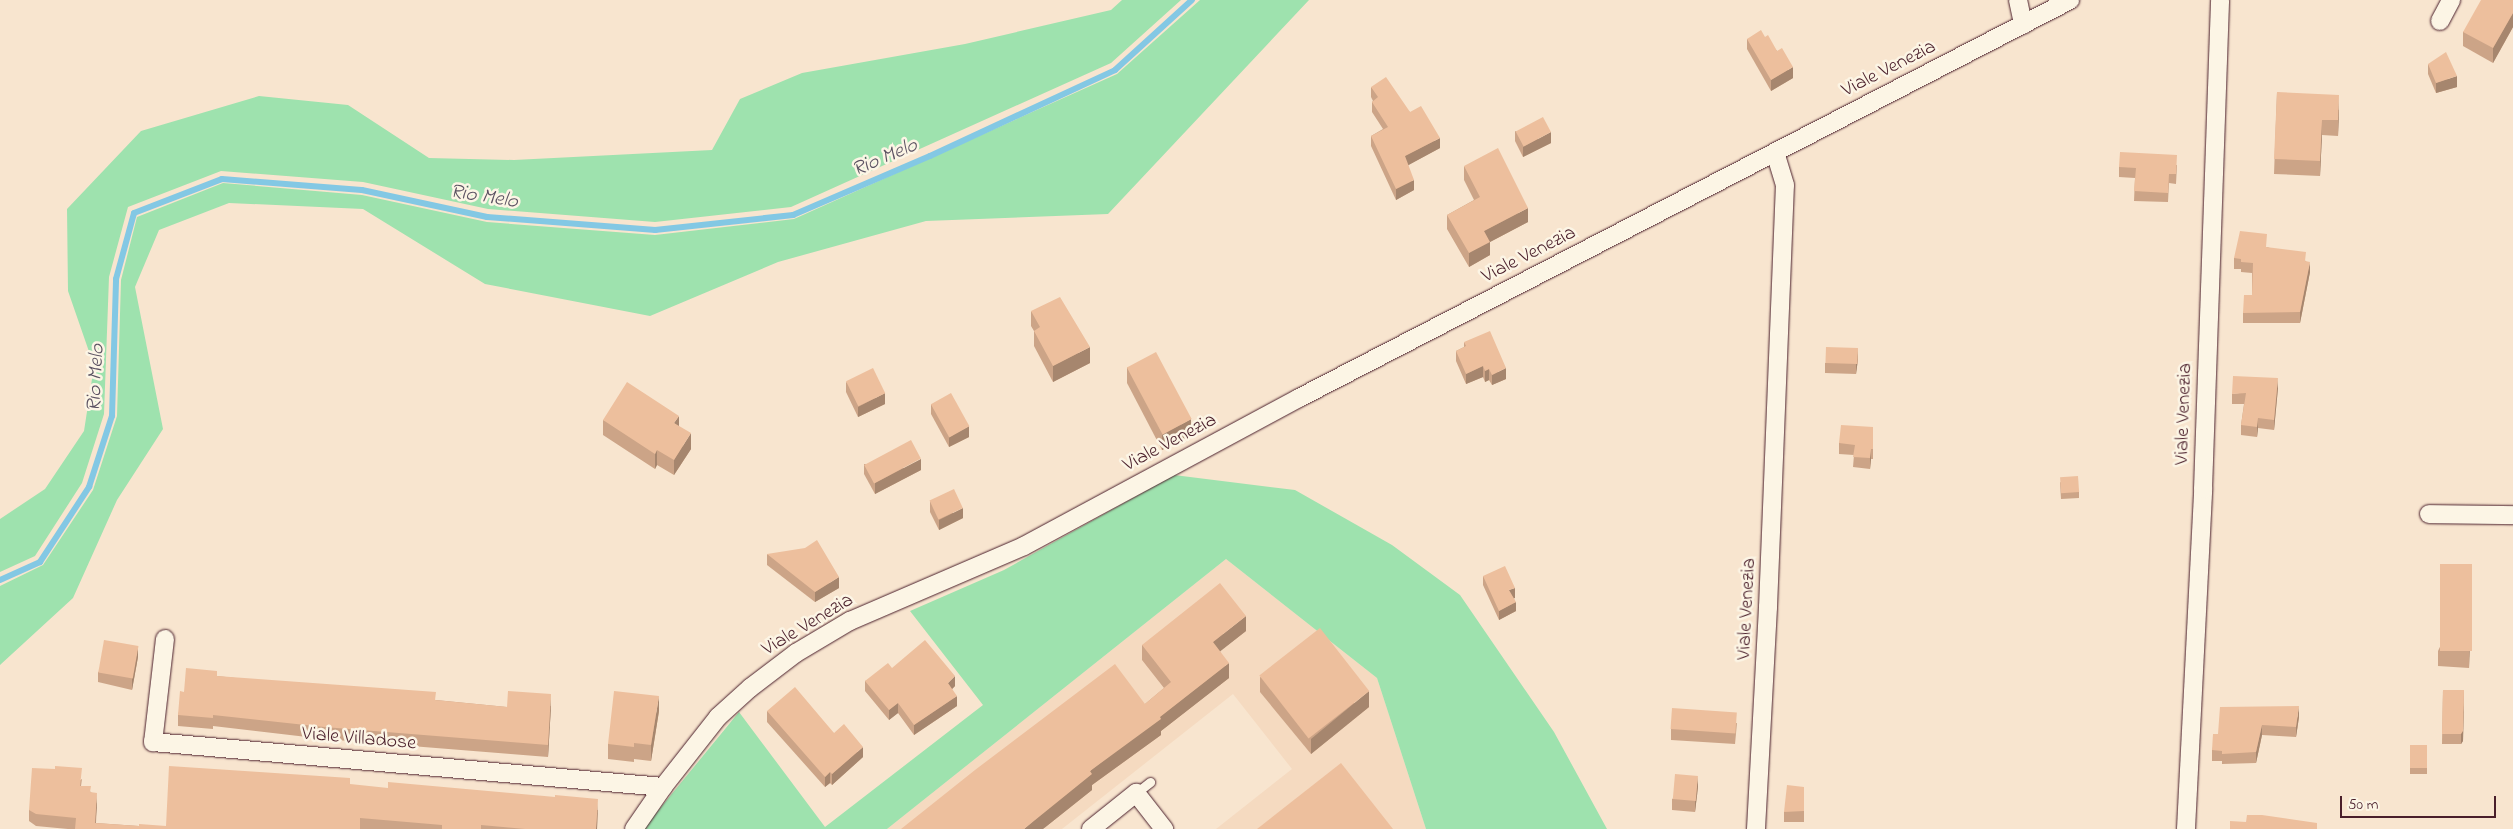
<!DOCTYPE html>
<html>
<head>
<meta charset="utf-8">
<style>
  body { margin:0 }
  #map { position:relative; width:2513px; height:829px; overflow:hidden; background:#f8e5cf; font-family:"Indie Flower",sans-serif }
  div>[style] { position:absolute }
  [style*='--x'] { left:calc(var(--x)*1px); top:calc(var(--y)*1px); width:calc(var(--w)*1px); rotate:calc(var(--a)*1deg) }
  .built>* { inset:0; background:#f5dac0 }
  .green>* { inset:0; background:#9ee2ae }
  .stream>* { height:6px; margin:-3px; padding:0 3px; transform-origin:3px; border-radius:3px; background:#83c8e4 }
  .roads { filter:drop-shadow(0 0 1px #4a1f2b) drop-shadow(0 0 1px #4a1f2b) }
  .service>* { height:9px; margin:-4.5px; padding:0 4.5px; transform-origin:4.5px; border-radius:4.5px; background:#fcf5e5 }
  .minor>* { height:18px; margin:-9px; padding:0 9px; transform-origin:9px; border-radius:9px; background:#fcf5e5 }
  .wall>* { inset:0; background:#cca487; transform-origin:0 0 }
  .shaded-wall>* { inset:0; background:#a6866e }
  .building>* { inset:0; background:#edbf9d; transform-origin:0 0 }
  span { translate:-50% -50%; white-space:nowrap; text-align:center; line-height:1.15; -webkit-text-stroke:5px #fcf5e5; paint-order:stroke }
  .street-label { font-size:20px; color:#4a1f2b }
  .water-label { font-size:21px; color:#5b5262; font-style:italic }
  .scale { position:absolute; left:2340px; top:796px; width:156px; height:22px; box-sizing:border-box; border:2px solid #4a1f2b; border-top:0; padding-left:6px; font-size:15px; line-height:18px; white-space:nowrap; color:#4a1f2b; -webkit-text-stroke:4px #fcf5e5; paint-order:stroke }
</style>
</head>
<body>
<div id="map">
  <div class="built">
    <div style="clip-path:polygon(1226px 559px,1377px 678px,1426px 829px,1216px 829px,1292px 769px,1233px 694px,1062px 829px,887px 829px)"></div>
  </div>
  <div class="green">
    <div style="clip-path:polygon(1122px 0,1181px 0,1111px 63px,791px 207px,655px 222px,488px 209px,363px 182px,221px 171px,128px 207px,109px 277px,104px 414px,82px 483px,35px 556px,0 572px,0 519px,45px 489px,84px 431px,94px 366px,68px 291px,67px 209px,141px 131px,259px 96px,348px 105px,429px 158px,514px 160px,712px 150px,740px 99px,802px 73px,965px 44px,1111px 10px)"></div>
    <div style="clip-path:polygon(1200px 0,1309px 0,1108px 214px,926px 221px,778px 262px,650px 316px,485px 284px,363px 209px,229px 203px,159px 230px,135px 287px,163px 429px,117px 500px,73px 598px,0 665px,0 586px,43px 565px,93px 490px,117px 416px,121px 280px,137px 217px,223px 183px,362px 195px,487px 222px,655px 235px,794px 219px,1117px 74px)"></div>
    <div style="clip-path:polygon(1174px 475px,1295px 490px,1392px 545px,1460px 595px,1554px 732px,1607px 829px,1426px 829px,1377px 678px,1226px 559px,887px 829px,643px 829px,739px 712px,825px 827px,983px 705px,910px 611px,1004px 570px)"></div>
  </div>
  <div class="stream">
    <div style="--x:0;--y:580;--w:44;--a:-24.2"></div>
    <div style="--x:40;--y:562;--w:90;--a:-56.8"></div>
    <div style="--x:89;--y:487;--w:75;--a:-72.1"></div>
    <div style="--x:112;--y:416;--w:137;--a:-88.3"></div>
    <div style="--x:116;--y:279;--w:68;--a:-74.7"></div>
    <div style="--x:134;--y:213;--w:94;--a:-21.1"></div>
    <div style="--x:222;--y:179;--w:140;--a:4.5"></div>
    <div style="--x:362;--y:190;--w:128;--a:12.2"></div>
    <div style="--x:487;--y:217;--w:169;--a:4.4"></div>
    <div style="--x:655;--y:230;--w:139;--a:-6.2"></div>
    <div style="--x:793;--y:215;--w:149;--a:-23.3"></div>
    <div style="--x:930;--y:156;--w:204;--a:-24.9"></div>
    <div style="--x:1115;--y:70;--w:104;--a:-42.3"></div>
  </div>
  <div class="roads">
    <div class="service">
      <div style="--x:1136;--y:793;--w:18;--a:-38"></div>
    </div>
    <div class="minor">
      <div style="--x:2018;--y:0;--w:25;--a:78"></div>
      <div style="--x:2440;--y:21;--w:24;--a:-62"></div>
      <div style="--x:2429;--y:514;--w:84;--a:0.7"></div>
      <div style="--x:165;--y:639;--w:104;--a:96.6"></div>
      <div style="--x:153;--y:742;--w:512;--a:5.04"></div>
      <div style="--x:634;--y:829;--w:51;--a:-55.4"></div>
      <div style="--x:663;--y:787;--w:89;--a:-51.8"></div>
      <div style="--x:718;--y:717;--w:43;--a:-42.2"></div>
      <div style="--x:750;--y:688;--w:58;--a:-37.3"></div>
      <div style="--x:796;--y:653;--w:63;--a:-30.7"></div>
      <div style="--x:850;--y:621;--w:189;--a:-23.3"></div>
      <div style="--x:1024;--y:546;--w:312;--a:-28.3"></div>
      <div style="--x:1299;--y:398;--w:868;--a:-27.3"></div>
      <div style="--x:1091;--y:829;--w:58;--a:-38.7"></div>
      <div style="--x:1136;--y:793;--w:46;--a:52.1"></div>
      <div style="--x:1756;--y:829;--w:222;--a:-86.9"></div>
      <div style="--x:1768;--y:607;--w:422;--a:-87.7"></div>
      <div style="--x:1785;--y:185;--w:34;--a:-107"></div>
      <div style="--x:2186;--y:829;--w:340;--a:-87.1"></div>
      <div style="--x:2203;--y:489;--w:489;--a:-88"></div>
    </div>
  </div>
  <div class="wall">
    <div style="clip-path:polygon(2513px 0,2513px 27px,2493px 63px,2463px 46px,2463px 32px)"></div>
    <div style="clip-path:polygon(1765px 37px,1777px 51px,1793px 78px,1771px 91px,1747px 49px,1747px 39px)"></div>
    <div style="clip-path:polygon(2428px 64px,2457px 87px,2436px 93px,2428px 74px)"></div>
    <div style="clip-path:polygon(1371px 87px,1410px 112px,1440px 148px,1408px 165px,1414px 190px,1396px 200px,1371px 146px,1371px 136px,1383px 129px,1372px 112px,1372px 102px,1373px 101px,1371px 97px)"></div>
    <div style="clip-path:polygon(2277px 92px,2339px 110px,2338px 136px,2322px 135px,2320px 176px,2274px 174px)"></div>
    <div style="clip-path:polygon(1515px 131px,1551px 143px,1523px 157px,1515px 141px)"></div>
    <div style="clip-path:polygon(2177px 165px,2176px 184px,2169px 183px,2168px 202px,2134px 201px,2135px 178px,2119px 177px,2119px 167px)"></div>
    <div style="clip-path:polygon(1464px 166px,1528px 222px,1490px 242px,1490px 255px,1469px 267px,1447px 229px,1447px 215px,1474px 200px,1464px 180px)"></div>
    <div style="clip-path:polygon(2267px 247px,2306px 261px,2310px 272px,2300px 323px,2243px 323px,2243px 313px,2252px 295px,2252px 273px,2241px 272px,2241px 269px,2234px 269px,2234px 258px)"></div>
    <div style="clip-path:polygon(1031px 311px,1090px 363px,1053px 382px,1034px 346px,1034px 331px,1031px 326px)"></div>
    <div style="clip-path:polygon(1464px 342px,1506px 379px,1492px 385px,1489px 380px,1485px 382px,1483px 377px,1466px 384px,1456px 361px,1456px 351px,1464px 347px)"></div>
    <div style="clip-path:polygon(1858px 359px,1856px 374px,1825px 373px,1825px 363px)"></div>
    <div style="clip-path:polygon(1127px 367px,1191px 435px,1162px 450px,1127px 383px)"></div>
    <div style="clip-path:polygon(846px 382px,885px 404px,858px 417px,846px 392px)"></div>
    <div style="clip-path:polygon(2278px 388px,2274px 430px,2258px 428px,2257px 437px,2241px 435px,2241px 425px,2244px 404px,2232px 404px,2232px 394px)"></div>
    <div style="clip-path:polygon(931px 404px,969px 437px,949px 447px,931px 414px)"></div>
    <div style="clip-path:polygon(603px 420px,691px 449px,674px 475px,657px 465px,655px 469px,603px 435px)"></div>
    <div style="clip-path:polygon(1873px 427px,1873px 459px,1871px 459px,1870px 469px,1853px 467px,1854px 455px,1839px 454px,1839px 443px)"></div>
    <div style="clip-path:polygon(864px 464px,921px 470px,875px 494px,864px 474px)"></div>
    <div style="clip-path:polygon(2060px 482px,2079px 492px,2079px 498px,2061px 499px)"></div>
    <div style="clip-path:polygon(930px 501px,963px 518px,939px 530px,930px 512px)"></div>
    <div style="clip-path:polygon(767px 554px,839px 588px,815px 602px,767px 565px)"></div>
    <div style="clip-path:polygon(1483px 576px,1515px 598px,1514px 598px,1516px 611px,1499px 620px,1483px 585px)"></div>
    <div style="clip-path:polygon(2472px 580px,2469px 668px,2438px 666px,2438px 651px)"></div>
    <div style="clip-path:polygon(1246px 631px,1220px 651px,1229px 678px,1161px 731px,1161px 735px,1092px 785px,1092px 790px,1043px 829px,1145px 704px,1164px 688px,1142px 660px,1142px 645px)"></div>
    <div style="clip-path:polygon(138px 657px,132px 690px,98px 682px,98px 672px)"></div>
    <div style="clip-path:polygon(892px 668px,955px 686px,952px 689px,957px 706px,914px 735px,898px 713px,889px 720px,865px 691px,865px 681px)"></div>
    <div style="clip-path:polygon(217px 676px,436px 700px,507px 707px,551px 706px,548px 757px,324px 739px,213px 726px,213px 729px,178px 726px,178px 715px,184px 692px)"></div>
    <div style="clip-path:polygon(1260px 677px,1369px 707px,1311px 754px,1260px 692px)"></div>
    <div style="clip-path:polygon(2443px 690px,2464px 690px,2463px 741px,2461px 744px,2442px 744px)"></div>
    <div style="clip-path:polygon(659px 711px,651px 761px,634px 759px,634px 762px,608px 759px,608px 744px)"></div>
    <div style="clip-path:polygon(767px 711px,834px 733px,863px 757px,832px 785px,830px 783px,825px 787px,767px 722px)"></div>
    <div style="clip-path:polygon(2299px 717px,2296px 737px,2262px 735px,2256px 763px,2222px 764px,2222px 761px,2212px 761px,2212px 750px,2218px 734px)"></div>
    <div style="clip-path:polygon(1737px 723px,1735px 744px,1671px 740px,1671px 729px)"></div>
    <div style="left:2410px;top:745px;width:17px;height:29px"></div>
    <div style="clip-path:polygon(82px 779px,81px 786px,91px 792px,97px 804px,96px 823px,139px 826px,166px 826px,350px 785px,598px 810px,597px 829px,68px 829px,36px 826px,29px 821px,29px 810px)"></div>
    <div style="clip-path:polygon(1698px 787px,1695px 812px,1672px 810px,1672px 799px)"></div>
    <div style="clip-path:polygon(1804px 787px,1804px 822px,1784px 822px,1784px 812px)"></div>
  </div>
  <div class="shaded-wall">
    <div style="clip-path:polygon(2513px 13px,2513px 27px,2493px 63px,2493px 48px)"></div>
    <div style="clip-path:polygon(1793px 67px,1793px 78px,1771px 91px,1771px 80px)"></div>
    <div style="clip-path:polygon(2457px 76px,2457px 87px,2436px 93px,2436px 83px)"></div>
    <div style="clip-path:polygon(2339px 95px,2339px 110px,2338px 136px,2338px 120px)"></div>
    <div style="clip-path:polygon(2322px 120px,2322px 135px,2320px 176px,2320px 161px)"></div>
    <div style="clip-path:polygon(1551px 132px,1551px 143px,1523px 157px,1523px 147px)"></div>
    <div style="clip-path:polygon(1440px 138px,1440px 148px,1405px 167px,1405px 156px)"></div>
    <div style="clip-path:polygon(1414px 180px,1414px 190px,1396px 200px,1396px 189px)"></div>
    <div style="clip-path:polygon(1528px 208px,1528px 222px,1490px 242px,1490px 255px,1469px 267px,1469px 253px,1484px 231px)"></div>
    <div style="clip-path:polygon(2310px 262px,2310px 272px,2300px 323px,2300px 312px)"></div>
    <div style="clip-path:polygon(1090px 347px,1090px 363px,1053px 382px,1053px 366px)"></div>
    <div style="clip-path:polygon(1858px 348px,1858px 359px,1856px 374px,1856px 364px)"></div>
    <div style="clip-path:polygon(1483px 366px,1483px 377px,1466px 384px,1466px 374px)"></div>
    <div style="clip-path:polygon(1506px 368px,1506px 379px,1492px 385px,1492px 375px)"></div>
    <div style="clip-path:polygon(1489px 369px,1489px 380px,1485px 382px,1485px 371px)"></div>
    <div style="clip-path:polygon(2278px 378px,2278px 388px,2274px 430px,2274px 420px)"></div>
    <div style="clip-path:polygon(885px 393px,885px 404px,858px 417px,858px 407px)"></div>
    <div style="clip-path:polygon(679px 416px,679px 431px,674px 423px)"></div>
    <div style="clip-path:polygon(2258px 418px,2258px 428px,2257px 437px,2257px 427px)"></div>
    <div style="clip-path:polygon(1191px 419px,1191px 435px,1162px 450px,1162px 435px)"></div>
    <div style="clip-path:polygon(969px 426px,969px 437px,949px 447px,949px 437px)"></div>
    <div style="clip-path:polygon(691px 433px,691px 449px,674px 475px,674px 460px)"></div>
    <div style="clip-path:polygon(1871px 449px,1871px 459px,1870px 469px,1870px 458px)"></div>
    <div style="clip-path:polygon(657px 450px,657px 465px,655px 469px,655px 454px)"></div>
    <div style="clip-path:polygon(921px 459px,921px 470px,875px 494px,875px 483px)"></div>
    <div style="clip-path:polygon(963px 508px,963px 518px,939px 530px,939px 520px)"></div>
    <div style="clip-path:polygon(2472px 564px,2472px 580px,2469px 668px,2469px 652px)"></div>
    <div style="clip-path:polygon(839px 577px,839px 588px,815px 602px,815px 592px)"></div>
    <div style="clip-path:polygon(1515px 588px,1515px 598px,1509px 600px,1509px 590px)"></div>
    <div style="clip-path:polygon(1516px 602px,1516px 611px,1499px 620px,1499px 611px)"></div>
    <div style="clip-path:polygon(1246px 616px,1246px 631px,1213px 657px,1213px 642px)"></div>
    <div style="clip-path:polygon(138px 646px,138px 657px,132px 690px,132px 679px)"></div>
    <div style="clip-path:polygon(1229px 663px,1229px 678px,1161px 731px,1161px 735px,1092px 785px,1092px 790px,1043px 829px,1024px 829px,1090px 771px)"></div>
    <div style="clip-path:polygon(955px 676px,955px 686px,948px 693px,948px 683px)"></div>
    <div style="clip-path:polygon(1369px 691px,1369px 707px,1311px 754px,1311px 739px)"></div>
    <div style="clip-path:polygon(551px 694px,551px 706px,548px 757px,548px 745px)"></div>
    <div style="clip-path:polygon(659px 696px,659px 711px,651px 761px,651px 745px)"></div>
    <div style="clip-path:polygon(957px 696px,957px 706px,914px 735px,914px 725px)"></div>
    <div style="clip-path:polygon(2464px 701px,2463px 741px,2461px 744px,2461px 734px)"></div>
    <div style="clip-path:polygon(898px 703px,898px 713px,889px 720px,889px 710px)"></div>
    <div style="clip-path:polygon(2299px 706px,2299px 717px,2296px 737px,2296px 727px)"></div>
    <div style="clip-path:polygon(2262px 725px,2262px 735px,2256px 763px,2256px 752px)"></div>
    <div style="clip-path:polygon(863px 747px,863px 757px,832px 785px,832px 774px)"></div>
    <div style="clip-path:polygon(830px 772px,830px 783px,825px 787px,825px 777px)"></div>
    <div style="clip-path:polygon(1698px 776px,1698px 787px,1695px 812px,1695px 802px)"></div>
    <div style="clip-path:polygon(97px 793px,97px 804px,95px 829px,95px 823px)"></div>
    <div style="clip-path:polygon(598px 799px,597px 829px,596px 829px)"></div>
  </div>
  <div class="building">
    <div style="clip-path:polygon(2481px 0,2513px 0,2513px 13px,2493px 48px,2463px 32px)"></div>
    <div style="clip-path:polygon(1761px 30px,1765px 37px,1768px 35px,1777px 51px,1782px 48px,1793px 67px,1771px 80px,1747px 39px)"></div>
    <div style="clip-path:polygon(2446px 52px,2457px 76px,2436px 83px,2428px 64px)"></div>
    <div style="clip-path:polygon(1386px 77px,1410px 112px,1421px 106px,1440px 138px,1405px 156px,1414px 180px,1396px 189px,1371px 136px,1388px 127px,1372px 102px,1378px 97px,1371px 87px)"></div>
    <div style="clip-path:polygon(2277px 92px,2339px 95px,2338px 120px,2322px 120px,2320px 161px,2274px 159px)"></div>
    <div style="left:1543px;top:117px;width:17px;height:31px;rotate:62deg"></div>
    <div style="clip-path:polygon(1498px 148px,1528px 208px,1484px 231px,1490px 242px,1469px 253px,1447px 215px,1480px 197px,1464px 166px)"></div>
    <div style="clip-path:polygon(2120px 152px,2177px 155px,2176px 174px,2169px 174px,2168px 193px,2134px 191px,2136px 168px,2119px 167px)"></div>
    <div style="clip-path:polygon(2240px 231px,2267px 234px,2266px 247px,2306px 252px,2305px 261px,2310px 262px,2300px 312px,2243px 313px,2244px 295px,2252px 295px,2253px 263px,2241px 262px,2241px 259px,2234px 258px)"></div>
    <div style="clip-path:polygon(1060px 297px,1090px 347px,1053px 366px,1034px 331px,1040px 327px,1031px 311px)"></div>
    <div style="clip-path:polygon(1490px 331px,1506px 368px,1492px 375px,1489px 369px,1485px 371px,1483px 366px,1466px 374px,1456px 351px,1466px 346px,1464px 342px)"></div>
    <div style="left:1826px;top:347px;width:32px;height:16px;rotate:2deg"></div>
    <div style="left:1156px;top:352px;width:76px;height:33px;rotate:62deg"></div>
    <div style="left:873px;top:368px;width:28px;height:30px;rotate:64deg"></div>
    <div style="clip-path:polygon(2233px 376px,2278px 378px,2274px 420px,2258px 418px,2257px 427px,2241px 425px,2246px 393px,2232px 394px)"></div>
    <div style="clip-path:polygon(627px 382px,679px 416px,674px 423px,691px 433px,674px 460px,657px 450px,655px 454px,603px 420px)"></div>
    <div style="left:951px;top:393px;width:38px;height:23px;rotate:61deg"></div>
    <div style="clip-path:polygon(1841px 425px,1873px 427px,1873px 449px,1871px 449px,1870px 458px,1853px 457px,1855px 445px,1839px 443px)"></div>
    <div style="left:911px;top:440px;width:21px;height:53px;rotate:62deg"></div>
    <div style="left:2078px;top:476px;width:16px;height:18px;rotate:86deg"></div>
    <div style="left:954px;top:489px;width:21px;height:27px;rotate:65deg"></div>
    <div style="clip-path:polygon(817px 540px,839px 577px,815px 592px,767px 554px,805px 548px)"></div>
    <div style="left:2440px;top:564px;width:32px;height:87px"></div>
    <div style="clip-path:polygon(1505px 566px,1515px 588px,1509px 590px,1516px 602px,1499px 611px,1483px 576px)"></div>
    <div style="clip-path:polygon(1220px 583px,1246px 616px,1213px 642px,1229px 663px,1160px 717px,1161px 719px,1090px 771px,1092px 774px,1024px 829px,901px 829px,975px 770px,1115px 664px,1145px 704px,1171px 682px,1142px 645px)"></div>
    <div style="left:1320px;top:628px;width:80px;height:77px;rotate:52deg"></div>
    <div style="left:104px;top:640px;width:35px;height:33px;rotate:10deg"></div>
    <div style="clip-path:polygon(925px 640px,955px 676px,948px 683px,957px 696px,914px 725px,898px 703px,889px 710px,865px 681px,888px 663px,892px 668px)"></div>
    <div style="clip-path:polygon(186px 668px,217px 671px,217px 676px,436px 692px,435px 700px,507px 707px,508px 691px,551px 694px,548px 745px,324px 727px,213px 715px,213px 718px,178px 715px,180px 691px,184px 692px)"></div>
    <div style="clip-path:polygon(795px 687px,834px 733px,844px 724px,863px 747px,832px 774px,830px 772px,825px 777px,767px 711px)"></div>
    <div style="clip-path:polygon(2443px 690px,2464px 690px,2463px 731px,2461px 734px,2442px 734px)"></div>
    <div style="clip-path:polygon(614px 691px,659px 696px,651px 745px,634px 743px,634px 747px,608px 744px)"></div>
    <div style="clip-path:polygon(2299px 706px,2296px 727px,2262px 725px,2256px 752px,2222px 754px,2222px 751px,2212px 750px,2213px 734px,2218px 734px,2220px 707px)"></div>
    <div style="left:1672px;top:708px;width:65px;height:21px;rotate:4deg"></div>
    <div style="left:2410px;top:745px;width:17px;height:23px"></div>
    <div style="clip-path:polygon(1341px 763px,1393px 829px,1257px 829px)"></div>
    <div style="clip-path:polygon(55px 766px,82px 768px,80px 786px,91px 786px,90px 792px,97px 793px,95px 823px,139px 826px,139px 824px,166px 826px,169px 766px,350px 778px,350px 784px,388px 788px,388px 782px,555px 797px,555px 795px,598px 799px,596px 829px,525px 829px,481px 825px,481px 829px,442px 829px,442px 825px,360px 818px,360px 829px,75px 829px,76px 818px,36px 814px,29px 810px,32px 768px,55px 769px)"></div>
    <div style="left:1675px;top:774px;width:23px;height:25px;rotate:5deg"></div>
    <div style="clip-path:polygon(1787px 785px,1804px 787px,1804px 811px,1784px 812px)"></div>
    <div style="clip-path:polygon(2247px 815px,2262px 815px,2317px 823px,2317px 829px,2230px 829px,2230px 821px,2246px 822px)"></div>
  </div>
  <div class="street-label">
    <span style="left:1889px;top:69px;rotate:-27deg">Viale Venezia</span>
    <span style="left:1529px;top:255px;rotate:-27deg">Viale Venezia</span>
    <span style="left:2184px;top:414px;rotate:-88deg">Viale Venezia</span>
    <span style="left:1170px;top:443px;rotate:-28deg">Viale Venezia</span>
    <span style="left:1747px;top:609px;rotate:-87deg">Viale Venezia</span>
    <span style="left:808px;top:625px;rotate:-31deg">Viale Venezia</span>
    <span style="left:359px;top:739px;rotate:5deg">Viale Villadose</span>
  </div>
  <div class="water-label">
    <span style="left:885px;top:158px;rotate:-23deg">Rio Melo</span>
    <span style="left:484px;top:197px;rotate:9deg">Rio Melo</span>
    <span style="left:96px;top:378px;rotate:-87deg">Rio Melo</span>
  </div>
  <div class="scale">50 m</div>
</div>
</body>
</html>
